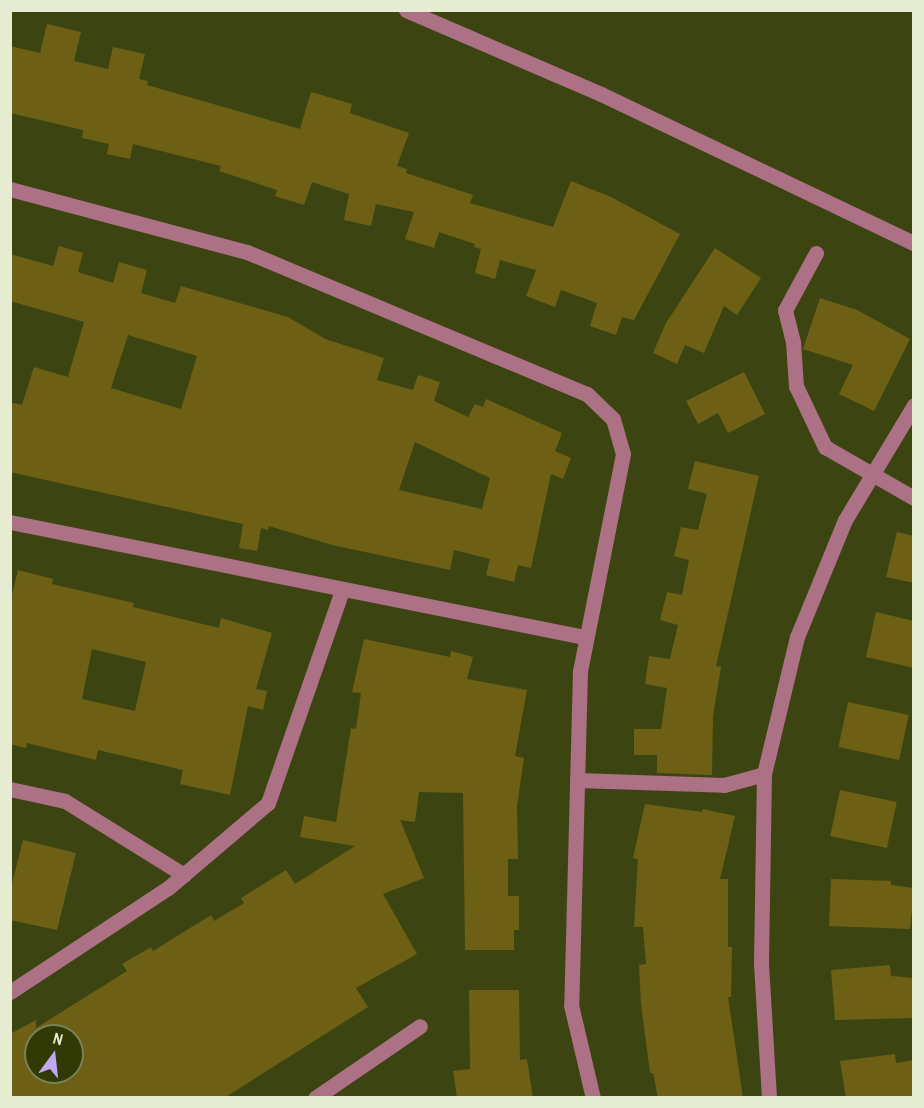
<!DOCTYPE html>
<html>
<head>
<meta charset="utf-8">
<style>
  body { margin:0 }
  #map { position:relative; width:924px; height:1108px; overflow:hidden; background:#3c4511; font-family:"Archivo Narrow",sans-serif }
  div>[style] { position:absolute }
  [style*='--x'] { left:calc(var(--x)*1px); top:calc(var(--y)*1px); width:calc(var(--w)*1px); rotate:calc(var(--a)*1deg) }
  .building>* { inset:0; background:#6d6015; transform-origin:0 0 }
  .minor>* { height:15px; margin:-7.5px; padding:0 7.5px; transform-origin:7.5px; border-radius:7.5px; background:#ac7184 }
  span { translate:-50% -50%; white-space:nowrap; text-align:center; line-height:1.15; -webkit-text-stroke:5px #313a04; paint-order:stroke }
  .frame { position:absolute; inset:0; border:12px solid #e5ecd1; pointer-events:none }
  .north { position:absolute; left:24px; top:1024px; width:60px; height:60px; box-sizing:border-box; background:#313a04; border:2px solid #798156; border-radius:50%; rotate:15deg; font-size:16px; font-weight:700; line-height:24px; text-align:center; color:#e5ecd1 }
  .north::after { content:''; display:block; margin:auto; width:21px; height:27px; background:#c1a8f3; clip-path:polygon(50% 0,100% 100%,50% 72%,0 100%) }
</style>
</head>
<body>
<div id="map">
  <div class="building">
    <div style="clip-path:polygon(47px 24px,81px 32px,74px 61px,108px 69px,113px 47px,145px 54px,139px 79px,148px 81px,147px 85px,300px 129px,311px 92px,352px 104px,350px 113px,409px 133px,397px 166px,407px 169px,406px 173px,473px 195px,470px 203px,553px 227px,571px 181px,611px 197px,680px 234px,634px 320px,622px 317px,616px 335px,590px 326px,597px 303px,561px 290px,555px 307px,526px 296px,536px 270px,500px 260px,495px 279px,475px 273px,481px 249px,474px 247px,475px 244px,439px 232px,434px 248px,405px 239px,414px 212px,376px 204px,371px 226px,344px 220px,349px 194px,312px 182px,304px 205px,275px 196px,277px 190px,219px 171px,221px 166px,133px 144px,130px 159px,107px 154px,109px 144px,82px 138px,83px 130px,10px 113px,10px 46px,40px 53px)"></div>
    <div style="clip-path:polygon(evenodd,59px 246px,83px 253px,78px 272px,113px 283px,119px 262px,147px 270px,141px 293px,175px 303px,181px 286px,288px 317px,325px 339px,384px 358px,377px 380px,413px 390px,418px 375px,440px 382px,434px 401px,468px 417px,475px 404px,483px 407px,486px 399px,562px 433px,555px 451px,571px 458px,563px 479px,551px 474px,531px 568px,518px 565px,514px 582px,486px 575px,490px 559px,454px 550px,450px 570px,332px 545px,269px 526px,268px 530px,261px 528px,257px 551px,239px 548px,243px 524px,10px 472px,10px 402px,22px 405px,34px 367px,68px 377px,84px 322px,10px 301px,10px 254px,53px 266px,59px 246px,128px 335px,197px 356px,181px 409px,111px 388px,128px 335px,59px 246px,415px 442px,490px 478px,482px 509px,399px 490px,415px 442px)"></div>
    <div style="clip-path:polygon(715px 248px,761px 278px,737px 315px,724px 306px,704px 353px,685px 345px,677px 364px,653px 353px,666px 323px)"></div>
    <div style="clip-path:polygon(820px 298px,857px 310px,910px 339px,874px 411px,839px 394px,853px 365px,803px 349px)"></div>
    <div style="clip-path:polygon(744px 372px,765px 414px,728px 433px,718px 413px,698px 424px,686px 401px)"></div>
    <div style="clip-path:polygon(695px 461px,759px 476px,716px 666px,721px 667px,713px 716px,712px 775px,657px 773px,657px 755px,634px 755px,634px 729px,661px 729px,667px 688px,645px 684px,649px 656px,670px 659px,678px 625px,660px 620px,667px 592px,682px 595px,689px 560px,674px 556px,681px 527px,698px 530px,707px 494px,688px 489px)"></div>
    <div style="clip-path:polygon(897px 532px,914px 536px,914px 583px,886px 577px)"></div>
    <div style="clip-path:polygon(evenodd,18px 570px,53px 579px,52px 584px,134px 603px,133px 607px,219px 628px,221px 618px,272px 633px,256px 689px,267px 691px,263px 710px,248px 706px,230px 795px,180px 784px,183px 770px,98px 750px,96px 760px,27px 743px,26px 748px,10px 744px,10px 603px,18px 570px,92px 649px,146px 662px,135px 711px,82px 699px,92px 649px)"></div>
    <div style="clip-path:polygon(876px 612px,914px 621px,914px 668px,866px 657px)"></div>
    <div style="clip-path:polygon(evenodd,364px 639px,450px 657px,451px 651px,473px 657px,467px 679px,527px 690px,515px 756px,524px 758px,517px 806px,518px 859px,508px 859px,508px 896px,519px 896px,519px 930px,514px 930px,514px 950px,465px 950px,463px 793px,419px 792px,415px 822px,400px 820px,424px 878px,383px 894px,417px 954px,356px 988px,368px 1007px,224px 1098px,10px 1098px,10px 1034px,36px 1020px,36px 1028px,127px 971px,122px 964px,151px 947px,153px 951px,211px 915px,214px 921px,244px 903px,241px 898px,286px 870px,295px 884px,355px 846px,300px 837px,304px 816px,336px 822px,351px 728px,356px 729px,361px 693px,352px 692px,364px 639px,36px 1036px,72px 1036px,72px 1072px,36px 1072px,36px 1036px)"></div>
    <div style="left:848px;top:702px;width:62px;height:46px;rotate:12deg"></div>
    <div style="left:840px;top:790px;width:58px;height:47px;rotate:12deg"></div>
    <div style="clip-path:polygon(645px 804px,702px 812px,703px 809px,735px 816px,720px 879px,728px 879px,728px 947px,732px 947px,731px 997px,728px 997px,743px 1098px,658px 1098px,653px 1073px,650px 1073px,641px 1004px,639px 965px,646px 964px,643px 927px,634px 927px,638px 859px,633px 858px)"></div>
    <div style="clip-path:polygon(23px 840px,76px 853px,57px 930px,10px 920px,10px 891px)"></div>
    <div style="clip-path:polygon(831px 879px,891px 881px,891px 885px,914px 888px,910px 929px,829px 926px)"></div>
    <div style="clip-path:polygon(890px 965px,891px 976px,914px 978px,914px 1018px,835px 1020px,831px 970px)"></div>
    <div style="clip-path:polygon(469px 990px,519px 990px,520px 1060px,527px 1059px,533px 1098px,457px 1098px,453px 1071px,470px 1069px)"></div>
    <div style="clip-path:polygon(895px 1054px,896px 1063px,914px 1060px,914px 1098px,846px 1098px,840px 1061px)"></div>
  </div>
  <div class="minor">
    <div style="--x:406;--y:10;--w:212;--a:23.3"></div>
    <div style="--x:601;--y:94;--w:347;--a:25.5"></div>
    <div style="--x:10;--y:189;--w:245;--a:14.9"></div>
    <div style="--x:247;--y:252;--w:368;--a:22.7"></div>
    <div style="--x:587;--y:394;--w:36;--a:44"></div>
    <div style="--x:613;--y:419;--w:36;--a:74"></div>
    <div style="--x:623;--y:454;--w:221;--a:101.2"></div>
    <div style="--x:580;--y:671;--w:334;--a:91.5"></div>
    <div style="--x:571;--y:1005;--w:96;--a:76.7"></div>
    <div style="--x:816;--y:253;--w:65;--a:118.5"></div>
    <div style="--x:785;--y:310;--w:33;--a:76"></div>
    <div style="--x:793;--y:342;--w:44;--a:86.1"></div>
    <div style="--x:796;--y:386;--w:68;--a:64.6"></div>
    <div style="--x:825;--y:447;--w:103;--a:29.8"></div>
    <div style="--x:10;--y:522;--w:585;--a:11.33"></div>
    <div style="--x:577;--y:780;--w:147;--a:1.9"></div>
    <div style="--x:724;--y:785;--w:41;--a:-15.4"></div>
    <div style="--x:10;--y:789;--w:56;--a:12.3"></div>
    <div style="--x:65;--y:801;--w:140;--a:31.9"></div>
    <div style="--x:10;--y:992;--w:189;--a:-33.4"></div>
    <div style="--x:168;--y:888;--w:131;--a:-40.4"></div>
    <div style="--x:268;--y:803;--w:225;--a:-70.8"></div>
    <div style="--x:315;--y:1098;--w:127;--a:-34.4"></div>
    <div style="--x:769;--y:1098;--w:135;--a:-93.4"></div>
    <div style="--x:761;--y:963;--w:189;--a:-89.1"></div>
    <div style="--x:764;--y:774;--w:141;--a:-76.5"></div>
    <div style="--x:797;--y:637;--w:126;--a:-67.7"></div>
    <div style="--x:845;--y:520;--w:134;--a:-59"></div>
  </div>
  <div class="frame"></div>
  <div class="north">N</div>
</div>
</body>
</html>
